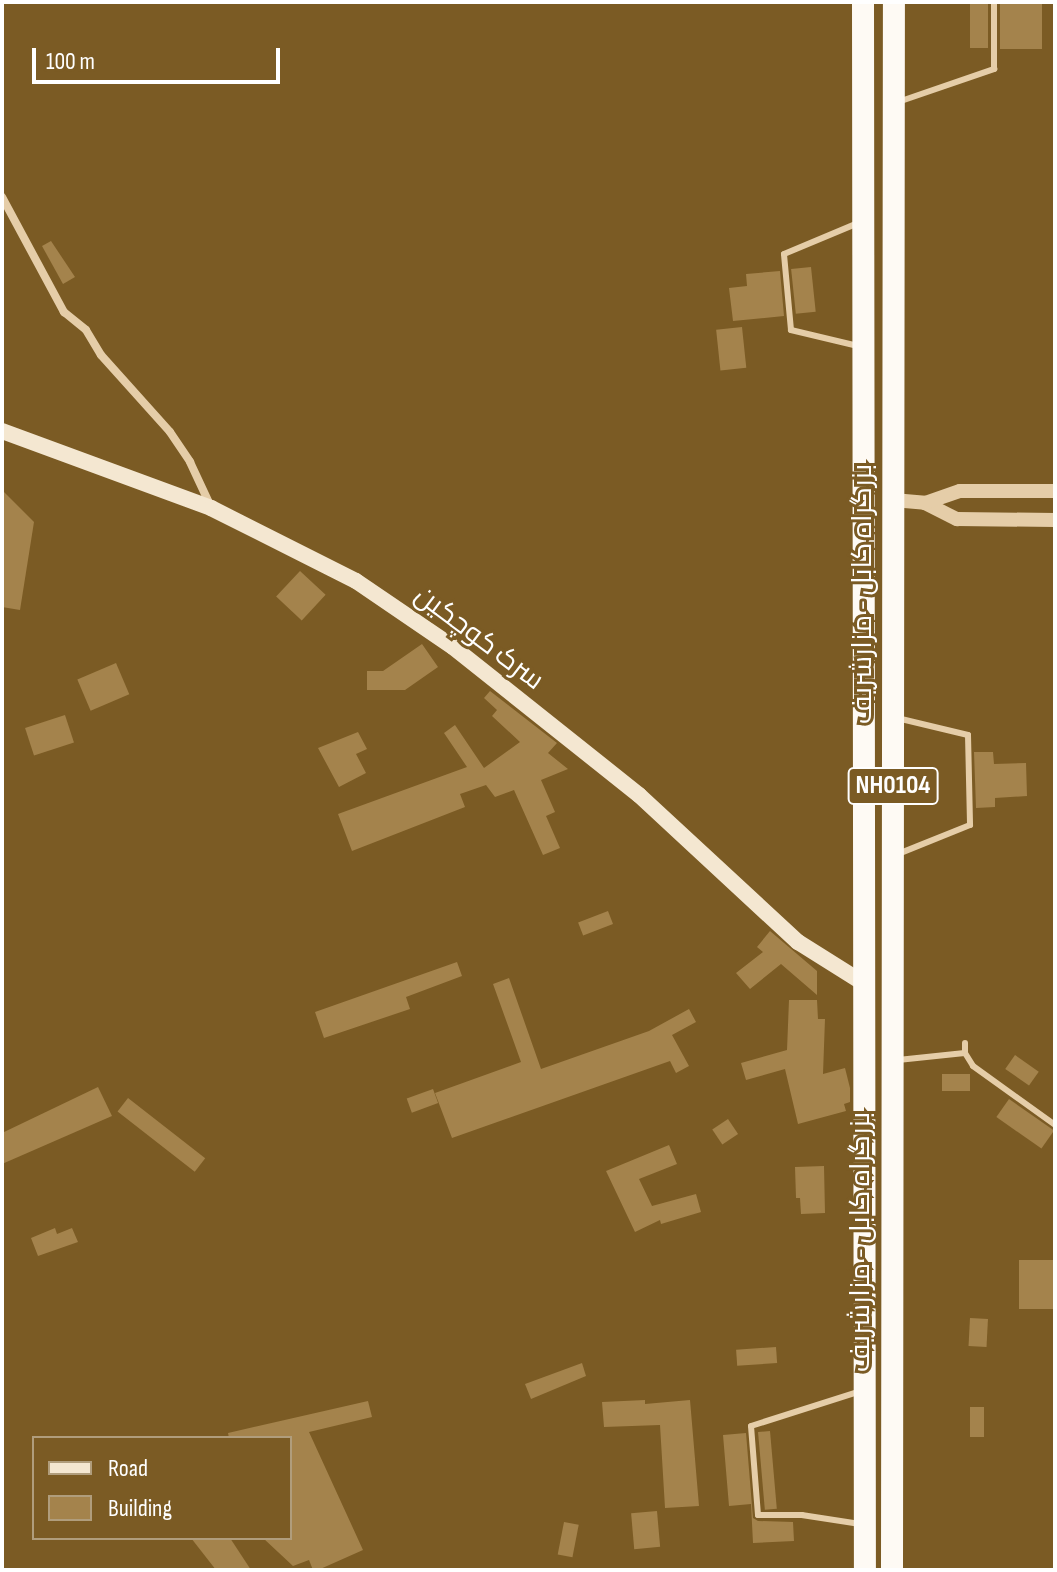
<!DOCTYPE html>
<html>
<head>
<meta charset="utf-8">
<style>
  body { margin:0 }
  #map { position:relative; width:1057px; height:1572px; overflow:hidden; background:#7b5b24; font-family:"Sofia Sans Condensed",Cairo,sans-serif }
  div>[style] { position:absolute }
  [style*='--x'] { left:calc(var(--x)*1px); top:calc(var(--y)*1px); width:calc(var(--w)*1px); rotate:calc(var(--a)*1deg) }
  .building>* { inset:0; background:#a4834c; transform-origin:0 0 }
  .service>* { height:6px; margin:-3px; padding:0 3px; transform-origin:3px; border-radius:3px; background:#e5cda8 }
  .minor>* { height:8px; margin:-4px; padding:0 4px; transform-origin:4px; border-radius:4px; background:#e5cda8 }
  .tertiary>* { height:14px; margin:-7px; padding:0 7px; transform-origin:7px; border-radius:7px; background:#e5cda8 }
  .secondary>* { height:16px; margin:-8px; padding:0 8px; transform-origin:8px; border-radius:8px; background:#f4e7d1 }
  .trunk>* { height:22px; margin:-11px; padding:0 11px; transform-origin:11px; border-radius:11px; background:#fefaf4 }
  span { translate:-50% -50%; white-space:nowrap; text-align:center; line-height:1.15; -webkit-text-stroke:6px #7b5b24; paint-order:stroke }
  .shield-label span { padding:2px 6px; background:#7b5b24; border:2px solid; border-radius:6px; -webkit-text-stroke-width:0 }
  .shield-label { font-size:26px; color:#fff; font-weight:700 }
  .street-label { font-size:28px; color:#fff }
  .frame { position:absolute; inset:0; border:4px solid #fff; pointer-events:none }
  .legend { position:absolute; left:32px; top:1436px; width:260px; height:104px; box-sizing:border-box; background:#7b5b24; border:2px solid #b09d7c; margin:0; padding:10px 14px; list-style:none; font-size:24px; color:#fff }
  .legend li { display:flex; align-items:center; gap:16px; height:40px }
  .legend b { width:40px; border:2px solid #b09d7c }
  .scale { position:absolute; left:32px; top:48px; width:248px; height:36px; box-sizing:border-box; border:4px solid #fff; border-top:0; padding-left:10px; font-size:24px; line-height:28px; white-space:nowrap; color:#fff; -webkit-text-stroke:6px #7b5b24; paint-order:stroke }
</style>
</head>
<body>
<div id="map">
  <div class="building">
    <div style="left:970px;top:2px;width:18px;height:46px"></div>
    <div style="left:1000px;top:2px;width:42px;height:47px"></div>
    <div style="clip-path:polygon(51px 241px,75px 277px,63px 284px,42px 246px)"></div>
    <div style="left:811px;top:267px;width:45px;height:20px;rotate:84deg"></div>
    <div style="clip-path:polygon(780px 271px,784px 316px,733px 321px,729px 288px,747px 286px,746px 274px)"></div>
    <div style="left:742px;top:327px;width:41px;height:26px;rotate:84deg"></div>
    <div style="clip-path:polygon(2px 490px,34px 522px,20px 610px,2px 607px)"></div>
    <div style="left:300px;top:571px;width:35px;height:35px;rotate:43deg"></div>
    <div style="clip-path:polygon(422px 644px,438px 667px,405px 690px,367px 690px,367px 671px,383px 671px)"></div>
    <div style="left:116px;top:663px;width:34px;height:42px;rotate:67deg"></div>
    <div style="clip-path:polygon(490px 691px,557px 743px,548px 753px,568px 769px,541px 780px,555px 812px,546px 816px,560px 848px,543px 855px,514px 790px,495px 797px,486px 785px,460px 794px,465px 807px,352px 851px,338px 814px,467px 767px,444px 733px,455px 725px,484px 768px,520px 742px,492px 716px,497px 710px,484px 698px)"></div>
    <div style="left:65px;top:715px;width:29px;height:42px;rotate:72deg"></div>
    <div style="clip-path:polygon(358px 732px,367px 749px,356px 754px,366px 773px,339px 787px,318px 748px)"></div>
    <div style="clip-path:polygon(974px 752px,993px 752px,994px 764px,1026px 763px,1027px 796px,995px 798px,995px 807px,976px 808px)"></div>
    <div style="left:608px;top:911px;width:14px;height:32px;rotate:69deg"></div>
    <div style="clip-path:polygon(770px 931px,817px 971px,817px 995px,781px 964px,750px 989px,736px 973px,763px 952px,757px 947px)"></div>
    <div style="clip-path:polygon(457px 962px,462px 976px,406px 997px,410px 1009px,324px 1038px,315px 1012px)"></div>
    <div style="clip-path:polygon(509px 978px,541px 1069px,649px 1031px,689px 1009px,696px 1022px,672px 1035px,689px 1066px,676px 1073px,670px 1061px,452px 1138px,435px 1093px,521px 1062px,493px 984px)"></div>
    <div style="clip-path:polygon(789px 1000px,817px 1000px,818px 1019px,825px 1019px,823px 1074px,845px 1068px,850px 1088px,850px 1102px,844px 1104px,846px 1111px,798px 1124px,785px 1069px,746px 1080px,741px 1063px,787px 1050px)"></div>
    <div style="left:1015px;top:1055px;width:29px;height:17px;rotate:35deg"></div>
    <div style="left:970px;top:1074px;width:17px;height:28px;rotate:90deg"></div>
    <div style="clip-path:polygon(98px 1087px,112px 1116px,2px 1164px,2px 1133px)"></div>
    <div style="left:433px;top:1089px;width:15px;height:28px;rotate:70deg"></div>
    <div style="left:128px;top:1098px;width:98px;height:17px;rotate:38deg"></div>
    <div style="left:1009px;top:1099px;width:55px;height:22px;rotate:35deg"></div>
    <div style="left:728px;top:1119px;width:18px;height:19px;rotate:56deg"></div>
    <div style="clip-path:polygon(669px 1145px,677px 1164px,639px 1179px,652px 1206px,696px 1194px,701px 1212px,661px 1224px,660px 1220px,635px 1232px,606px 1171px)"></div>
    <div style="clip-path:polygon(824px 1166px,825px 1213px,801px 1214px,800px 1198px,796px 1198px,795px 1167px)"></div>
    <div style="clip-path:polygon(55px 1228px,57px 1234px,72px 1228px,78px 1242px,38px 1256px,31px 1238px)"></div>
    <div style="left:1019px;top:1260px;width:36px;height:49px"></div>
    <div style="left:970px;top:1318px;width:18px;height:28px;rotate:3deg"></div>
    <div style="left:776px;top:1347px;width:16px;height:40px;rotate:86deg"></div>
    <div style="clip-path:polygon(582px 1363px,586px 1376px,531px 1399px,525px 1384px)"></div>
    <div style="clip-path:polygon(645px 1400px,645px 1404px,690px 1400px,699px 1506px,665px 1508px,660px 1425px,604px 1427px,602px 1402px)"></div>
    <div style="clip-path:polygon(368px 1401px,372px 1417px,309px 1432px,363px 1550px,318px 1570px,313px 1570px,309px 1560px,293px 1566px,263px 1538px,290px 1538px,290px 1438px,229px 1438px,228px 1433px)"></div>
    <div style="left:970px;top:1407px;width:14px;height:30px"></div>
    <div style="left:770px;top:1431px;width:78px;height:12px;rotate:85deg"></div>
    <div style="clip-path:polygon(746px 1433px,753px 1518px,758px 1521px,793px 1522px,794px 1541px,753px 1543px,751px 1504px,729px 1506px,723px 1435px)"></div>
    <div style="left:657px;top:1511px;width:36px;height:26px;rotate:85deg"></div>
    <div style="left:564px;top:1522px;width:15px;height:33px;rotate:11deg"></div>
    <div style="clip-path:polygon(191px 1538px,230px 1538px,251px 1570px,216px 1570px)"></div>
  </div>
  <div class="service">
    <div style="--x:898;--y:102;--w:102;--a:-19"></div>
    <div style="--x:994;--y:69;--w:67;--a:-90"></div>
    <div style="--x:858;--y:346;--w:69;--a:-166.6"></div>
    <div style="--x:791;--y:330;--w:76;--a:-95.3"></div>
    <div style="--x:784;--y:254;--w:80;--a:-22.7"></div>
    <div style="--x:897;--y:718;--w:73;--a:13.5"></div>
    <div style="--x:968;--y:735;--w:90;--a:88.7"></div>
    <div style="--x:970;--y:825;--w:78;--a:158.1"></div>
    <div style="--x:965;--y:1043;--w:10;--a:90"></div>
    <div style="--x:965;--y:1053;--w:15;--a:58"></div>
    <div style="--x:973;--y:1066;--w:101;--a:35.7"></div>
    <div style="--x:898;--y:1060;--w:67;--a:-6"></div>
    <div style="--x:860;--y:1524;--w:59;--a:-171.2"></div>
    <div style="--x:802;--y:1515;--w:44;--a:180"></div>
    <div style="--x:758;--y:1515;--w:89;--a:-94.5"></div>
    <div style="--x:751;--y:1426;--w:115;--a:-17.7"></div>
  </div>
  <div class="minor">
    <div style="--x:2;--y:197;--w:131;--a:61.7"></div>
    <div style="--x:64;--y:312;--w:28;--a:39"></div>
    <div style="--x:86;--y:330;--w:29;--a:59"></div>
    <div style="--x:101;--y:355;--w:103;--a:48.1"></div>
    <div style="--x:170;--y:432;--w:36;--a:56"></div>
    <div style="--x:190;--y:462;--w:50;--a:65"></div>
  </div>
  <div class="tertiary">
    <div style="--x:893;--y:500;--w:32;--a:5"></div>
    <div style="--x:925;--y:503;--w:36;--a:27"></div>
    <div style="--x:957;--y:519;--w:98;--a:0.6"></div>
    <div style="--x:925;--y:503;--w:37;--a:-19"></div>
    <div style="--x:960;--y:491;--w:95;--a:0"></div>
  </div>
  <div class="secondary">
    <div style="--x:2;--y:431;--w:223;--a:20.2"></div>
    <div style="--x:211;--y:508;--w:162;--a:26.7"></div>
    <div style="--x:356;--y:581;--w:117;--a:34.2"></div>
    <div style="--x:453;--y:647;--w:238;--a:38.5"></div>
    <div style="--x:639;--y:795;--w:217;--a:42.8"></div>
    <div style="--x:798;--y:942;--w:79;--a:32.1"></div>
  </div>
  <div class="trunk">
    <div style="--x:863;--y:2;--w:1568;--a:89.93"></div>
    <div style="--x:892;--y:1570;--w:1568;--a:-89.93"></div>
  </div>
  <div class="shield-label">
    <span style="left:893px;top:786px">NH0104</span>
  </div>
  <div class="street-label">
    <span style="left:863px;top:594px;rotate:-90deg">بزرگراه کابل - مزارشریف</span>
    <span style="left:479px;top:638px;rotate:37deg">سرک کوچکین</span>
    <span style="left:861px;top:1242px;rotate:-90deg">بزرگراه کابل - مزارشریف</span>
  </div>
  <div class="frame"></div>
  <ul class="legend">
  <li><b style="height:10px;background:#f4e7d1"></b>Road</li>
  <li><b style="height:22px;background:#a4834c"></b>Building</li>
  </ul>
  <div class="scale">100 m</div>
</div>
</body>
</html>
